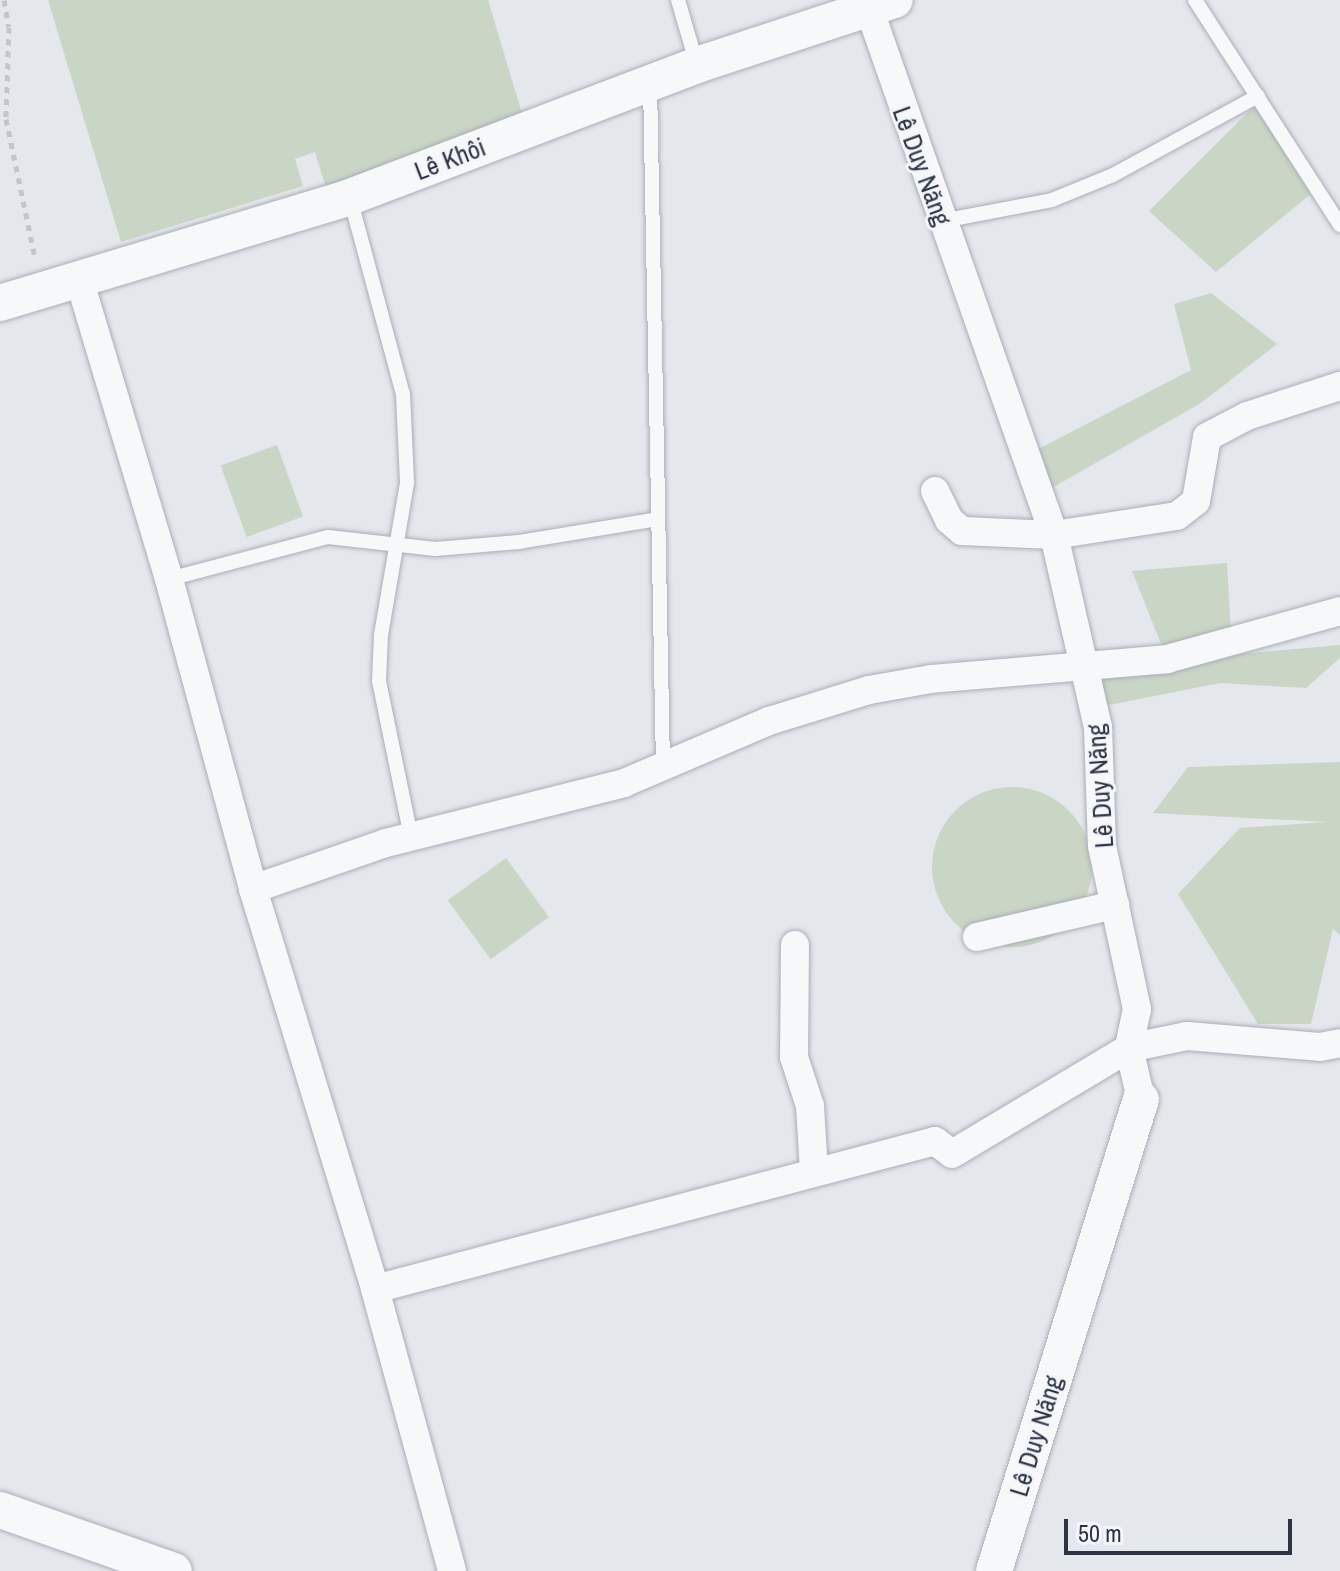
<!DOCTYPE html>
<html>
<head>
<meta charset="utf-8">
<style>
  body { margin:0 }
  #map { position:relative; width:1340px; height:1571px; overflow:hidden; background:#e4e7ec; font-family:"Archivo Narrow",sans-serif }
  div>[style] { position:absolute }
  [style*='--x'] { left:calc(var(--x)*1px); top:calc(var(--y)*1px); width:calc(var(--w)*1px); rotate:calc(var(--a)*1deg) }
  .green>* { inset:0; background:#c9d6c5; transform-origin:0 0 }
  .round { border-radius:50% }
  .path>* { height:5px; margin-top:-2.5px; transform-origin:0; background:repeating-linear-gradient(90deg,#c2c5cb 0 6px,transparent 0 12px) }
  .roads { filter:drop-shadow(0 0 2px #a9aeb7) drop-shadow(0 0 2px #a9aeb7) }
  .service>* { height:14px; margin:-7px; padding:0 7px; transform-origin:7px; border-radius:7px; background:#f7f8fa }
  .minor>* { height:28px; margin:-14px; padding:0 14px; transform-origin:14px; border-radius:14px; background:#f7f8fa }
  .tertiary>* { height:36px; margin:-18px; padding:0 18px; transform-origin:18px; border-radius:18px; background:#f7f8fa }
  span { translate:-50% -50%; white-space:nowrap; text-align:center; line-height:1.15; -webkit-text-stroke:6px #f4f6f9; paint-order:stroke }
  .street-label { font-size:26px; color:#2b3445 }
  .scale { position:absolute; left:1064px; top:1519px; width:228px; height:36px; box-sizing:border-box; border:4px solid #2b3445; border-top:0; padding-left:10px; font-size:24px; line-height:28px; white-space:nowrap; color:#2b3445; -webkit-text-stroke:6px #f4f6f9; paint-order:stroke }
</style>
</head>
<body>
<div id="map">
  <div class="green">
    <div style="clip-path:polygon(48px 0,488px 0,527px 130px,327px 191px,315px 152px,295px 159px,303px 186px,121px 242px)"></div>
    <div style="clip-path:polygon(1254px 106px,1317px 189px,1216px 272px,1149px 211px)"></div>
    <div style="clip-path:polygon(1211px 293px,1277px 344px,1201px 403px,1036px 497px,1015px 461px,1191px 370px,1174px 304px)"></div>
    <div style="left:277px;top:445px;width:76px;height:60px;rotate:70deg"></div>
    <div style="clip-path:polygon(1227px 563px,1231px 636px,1167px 659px,1132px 571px)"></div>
    <div style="clip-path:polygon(1340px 645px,1340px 658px,1306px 688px,1220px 683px,1099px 707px,1089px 667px)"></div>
    <div style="clip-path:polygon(1340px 762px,1340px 935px,1333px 929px,1311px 1024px,1258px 1024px,1178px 894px,1240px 828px,1327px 822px,1153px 813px,1188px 767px)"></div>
    <div class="round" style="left:932px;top:787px;width:160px;height:160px"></div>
    <div style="left:506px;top:858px;width:73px;height:72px;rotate:54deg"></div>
  </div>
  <div class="path">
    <div style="--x:4;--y:0;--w:27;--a:80"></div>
    <div style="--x:9;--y:27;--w:92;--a:91.9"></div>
    <div style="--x:6;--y:119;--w:142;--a:78.2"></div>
  </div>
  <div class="roads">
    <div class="service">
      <div style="--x:678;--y:0;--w:68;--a:73.7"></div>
      <div style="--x:1195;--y:0;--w:268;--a:57.2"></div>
      <div style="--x:650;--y:83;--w:685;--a:88.91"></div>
      <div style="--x:350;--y:198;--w:203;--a:74.9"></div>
      <div style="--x:403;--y:394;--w:89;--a:87.4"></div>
      <div style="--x:407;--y:483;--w:154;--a:99.7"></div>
      <div style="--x:381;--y:635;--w:46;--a:92.5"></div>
      <div style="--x:379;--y:681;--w:159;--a:78.4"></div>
      <div style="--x:942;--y:221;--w:112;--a:-10.8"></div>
      <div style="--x:1052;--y:200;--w:66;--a:-22.3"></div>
      <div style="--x:1113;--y:175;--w:165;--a:-28.6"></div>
      <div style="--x:169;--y:579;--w:164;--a:-14.8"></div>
      <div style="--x:328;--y:537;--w:108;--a:6.4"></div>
      <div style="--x:435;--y:549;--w:84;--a:-4.8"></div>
      <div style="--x:519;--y:542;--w:141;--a:-9.4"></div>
    </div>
    <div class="minor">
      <div style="--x:866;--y:0;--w:567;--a:70.64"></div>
      <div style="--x:1054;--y:535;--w:197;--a:77.1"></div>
      <div style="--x:1098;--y:727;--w:119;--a:88.1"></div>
      <div style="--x:1102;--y:846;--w:167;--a:77.9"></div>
      <div style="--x:1137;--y:1009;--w:40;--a:102"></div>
      <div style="--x:1129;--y:1048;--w:52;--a:76.8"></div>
      <div style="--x:79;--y:279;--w:313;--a:73.3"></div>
      <div style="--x:169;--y:579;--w:321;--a:74.8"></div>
      <div style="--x:253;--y:889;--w:418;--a:73"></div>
      <div style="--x:375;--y:1289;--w:292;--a:74.7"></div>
      <div style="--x:935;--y:491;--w:32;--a:64"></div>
      <div style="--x:949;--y:520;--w:17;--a:40"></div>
      <div style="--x:962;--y:531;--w:92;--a:2.5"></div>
      <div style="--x:1054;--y:535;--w:124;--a:-8.8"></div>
      <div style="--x:1177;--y:516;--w:24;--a:-38"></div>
      <div style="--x:1196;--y:501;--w:65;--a:-80.2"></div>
      <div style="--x:1207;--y:437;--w:45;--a:-27.7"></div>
      <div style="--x:1247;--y:416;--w:98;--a:-17.9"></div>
      <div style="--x:253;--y:889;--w:141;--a:-19.1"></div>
      <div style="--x:386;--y:843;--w:245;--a:-14.1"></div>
      <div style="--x:624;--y:783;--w:158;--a:-23.2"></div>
      <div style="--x:769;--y:721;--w:105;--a:-17.2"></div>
      <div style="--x:869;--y:690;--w:63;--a:-10.1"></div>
      <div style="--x:931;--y:679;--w:237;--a:-4.8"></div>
      <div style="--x:1167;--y:659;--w:180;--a:-15.5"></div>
      <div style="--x:977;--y:937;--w:142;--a:-13.1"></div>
      <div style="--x:795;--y:945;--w:112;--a:90.5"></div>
      <div style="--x:794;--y:1057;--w:52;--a:71.9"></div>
      <div style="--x:810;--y:1106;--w:66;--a:86.5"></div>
      <div style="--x:375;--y:1289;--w:579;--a:-14.8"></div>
      <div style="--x:935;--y:1141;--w:21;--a:37"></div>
      <div style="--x:952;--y:1154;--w:206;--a:-30.9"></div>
      <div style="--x:1129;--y:1048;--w:59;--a:-11.7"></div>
      <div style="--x:1187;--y:1036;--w:133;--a:4.7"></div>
      <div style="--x:1320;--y:1047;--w:20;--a:-11"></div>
    </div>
    <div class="tertiary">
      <div style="--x:0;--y:303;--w:366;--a:-16.8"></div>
      <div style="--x:350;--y:197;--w:371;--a:-20.8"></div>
      <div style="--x:697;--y:65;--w:208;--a:-18.2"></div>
      <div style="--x:0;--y:1510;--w:184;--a:19.3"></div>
      <div style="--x:994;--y:1571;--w:494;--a:-72.7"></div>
    </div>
  </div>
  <div class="street-label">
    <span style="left:450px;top:159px;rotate:-21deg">Lê Khôi</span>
    <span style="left:922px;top:166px;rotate:70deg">Lê Duy Năng</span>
    <span style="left:1100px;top:786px;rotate:-94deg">Lê Duy Năng</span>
    <span style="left:1036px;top:1436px;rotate:-73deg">Lê Duy Năng</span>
  </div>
  <div class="scale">50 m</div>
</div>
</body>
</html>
